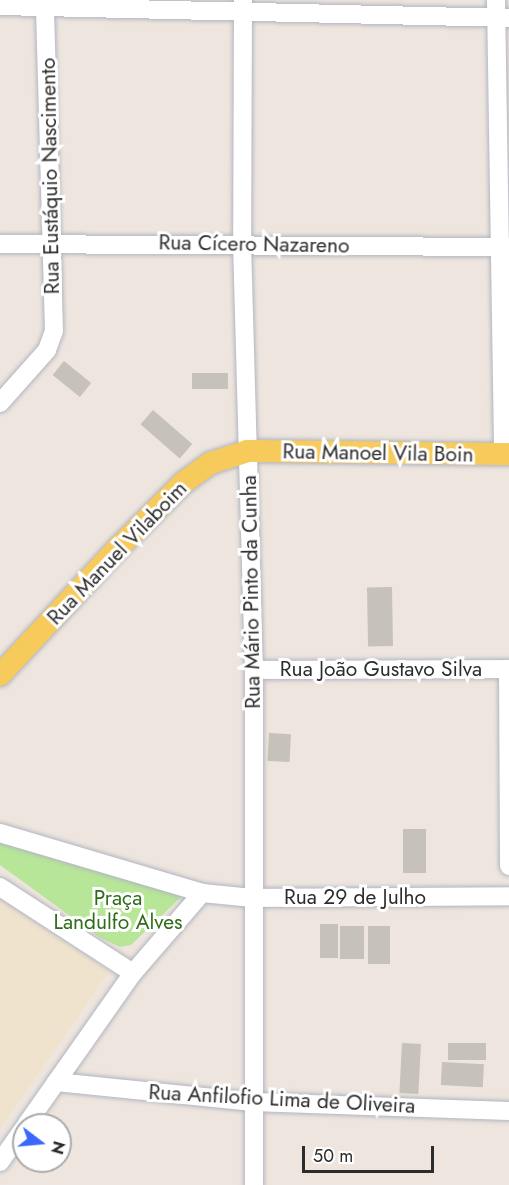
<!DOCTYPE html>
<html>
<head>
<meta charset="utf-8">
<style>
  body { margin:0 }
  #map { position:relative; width:509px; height:1185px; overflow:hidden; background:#eee6de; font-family:Jost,sans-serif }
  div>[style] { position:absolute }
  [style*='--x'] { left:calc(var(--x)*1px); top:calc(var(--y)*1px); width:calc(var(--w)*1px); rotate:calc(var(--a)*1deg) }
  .education>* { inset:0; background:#f0e3cd }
  .green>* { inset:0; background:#b7e698 }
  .building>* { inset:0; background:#c6c1b9; transform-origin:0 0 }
  .roads { filter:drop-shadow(0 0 2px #b2b5c0) drop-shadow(0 0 2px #b2b5c0) }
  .minor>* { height:18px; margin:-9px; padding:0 9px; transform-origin:9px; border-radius:9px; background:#fff }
  .major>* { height:22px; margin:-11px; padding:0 11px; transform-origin:11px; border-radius:11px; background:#f6ca5b }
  span { translate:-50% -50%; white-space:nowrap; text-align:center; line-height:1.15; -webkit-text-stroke:6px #fff; paint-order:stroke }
  .street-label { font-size:21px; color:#2c2c2c }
  .park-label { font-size:21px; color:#2e6d18 }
  .north { position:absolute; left:12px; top:1113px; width:60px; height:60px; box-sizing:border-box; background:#fff; border:2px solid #ababab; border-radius:50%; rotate:106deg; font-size:16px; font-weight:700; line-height:24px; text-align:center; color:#2c2c2c }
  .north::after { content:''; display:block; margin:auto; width:21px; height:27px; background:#3a68ff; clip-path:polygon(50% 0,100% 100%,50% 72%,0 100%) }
  .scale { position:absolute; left:302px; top:1146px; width:132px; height:27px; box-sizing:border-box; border:3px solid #2c2c2c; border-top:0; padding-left:8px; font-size:18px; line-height:21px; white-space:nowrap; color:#2c2c2c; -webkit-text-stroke:4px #fff; paint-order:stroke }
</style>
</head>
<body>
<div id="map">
  <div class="education">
    <div style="clip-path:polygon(0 898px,109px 972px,0 1129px)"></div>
  </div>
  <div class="green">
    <div style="clip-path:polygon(0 843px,182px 896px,131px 945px,120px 947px,99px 937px,0 865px)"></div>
  </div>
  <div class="building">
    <div style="left:64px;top:361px;width:35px;height:18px;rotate:39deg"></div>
    <div style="left:192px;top:373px;width:36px;height:16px"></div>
    <div style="left:153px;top:410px;width:52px;height:19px;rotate:41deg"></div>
    <div style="left:392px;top:587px;width:59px;height:25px;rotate:89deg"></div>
    <div style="left:269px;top:733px;width:22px;height:28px;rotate:3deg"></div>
    <div style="left:403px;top:829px;width:23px;height:44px"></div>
    <div style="left:320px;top:924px;width:18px;height:34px"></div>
    <div style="left:340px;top:926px;width:24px;height:33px"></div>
    <div style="left:390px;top:926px;width:38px;height:22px;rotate:90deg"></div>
    <div style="left:402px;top:1043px;width:19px;height:50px;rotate:3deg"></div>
    <div style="left:448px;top:1043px;width:38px;height:17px"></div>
    <div style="left:442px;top:1062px;width:42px;height:23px;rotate:3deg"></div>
  </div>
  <div class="roads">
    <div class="minor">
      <div style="--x:243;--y:0;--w:243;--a:90.2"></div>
      <div style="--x:242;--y:243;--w:427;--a:88.4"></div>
      <div style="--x:254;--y:670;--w:515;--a:90"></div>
      <div style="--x:496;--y:0;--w:454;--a:89.1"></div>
      <div style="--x:0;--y:6;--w:509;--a:1.35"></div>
      <div style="--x:0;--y:244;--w:509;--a:0.34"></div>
      <div style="--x:0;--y:403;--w:71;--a:-48.4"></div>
      <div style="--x:47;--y:350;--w:20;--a:-70"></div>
      <div style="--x:54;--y:331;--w:331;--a:-91.6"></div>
      <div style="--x:508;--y:669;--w:197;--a:89.7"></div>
      <div style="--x:254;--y:670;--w:255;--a:-0.2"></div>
      <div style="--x:0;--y:833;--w:211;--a:16.5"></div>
      <div style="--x:202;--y:893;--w:51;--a:5.6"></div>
      <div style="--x:253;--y:898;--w:256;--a:-0.4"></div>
      <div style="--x:0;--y:887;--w:158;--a:32.9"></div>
      <div style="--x:56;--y:1082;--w:198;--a:5.8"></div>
      <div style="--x:253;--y:1102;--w:256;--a:2"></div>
      <div style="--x:26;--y:1125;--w:186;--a:-54.9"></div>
      <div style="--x:133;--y:973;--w:106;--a:-49.2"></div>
      <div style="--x:0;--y:1162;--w:42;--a:-54.8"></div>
    </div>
    <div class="major">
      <div style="--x:0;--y:675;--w:176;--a:-47.1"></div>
      <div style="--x:120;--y:546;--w:89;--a:-45"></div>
      <div style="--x:183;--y:483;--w:34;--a:-36"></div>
      <div style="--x:211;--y:463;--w:38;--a:-18"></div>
      <div style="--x:247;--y:451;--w:262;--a:0.7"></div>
    </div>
  </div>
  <div class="street-label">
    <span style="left:50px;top:176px;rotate:-91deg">Rua Eustáquio Nascimento</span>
    <span style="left:254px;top:244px;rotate:1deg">Rua Cícero Nazareno</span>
    <span style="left:378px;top:453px;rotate:1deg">Rua Manoel Vila Boin</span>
    <span style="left:117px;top:553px;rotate:-46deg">Rua Manuel Vilaboim</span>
    <span style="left:251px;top:592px;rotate:-91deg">Rua Mário Pinto da Cunha</span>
    <span style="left:381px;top:669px">Rua João Gustavo Silva</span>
    <span style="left:355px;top:897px">Rua 29 de Julho</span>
    <span style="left:282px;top:1099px;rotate:3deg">Rua Anfilofio Lima de Oliveira</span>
  </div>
  <div class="park-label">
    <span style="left:118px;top:910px">Praça<br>Landulfo Alves</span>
  </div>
  <div class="north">N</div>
  <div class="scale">50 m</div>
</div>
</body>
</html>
